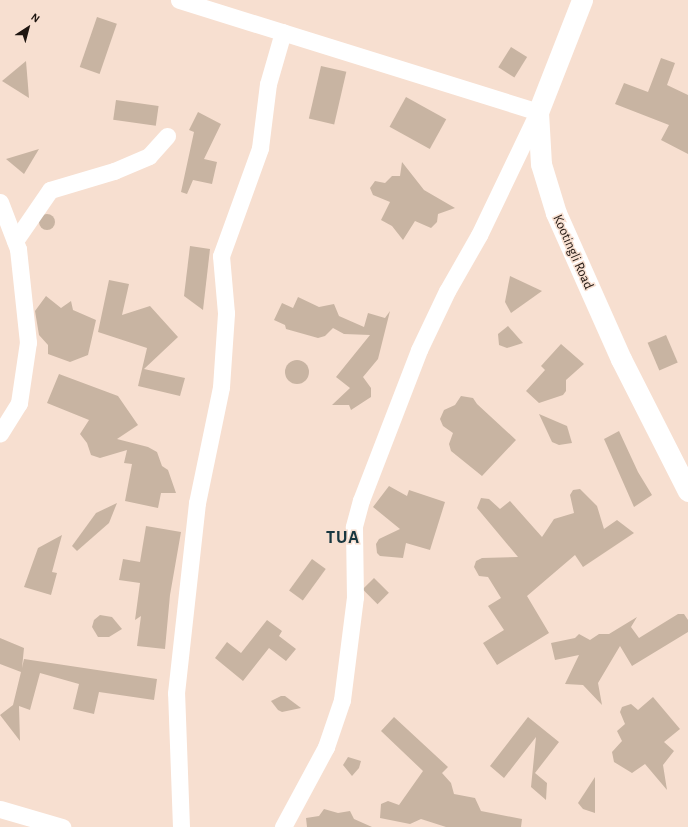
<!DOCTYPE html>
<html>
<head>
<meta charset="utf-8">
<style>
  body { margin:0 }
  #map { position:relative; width:688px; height:827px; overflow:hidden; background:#f7dfd0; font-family:"Alegreya Sans",sans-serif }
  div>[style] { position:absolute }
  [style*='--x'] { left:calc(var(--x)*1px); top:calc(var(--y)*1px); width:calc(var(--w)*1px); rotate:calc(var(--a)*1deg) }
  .building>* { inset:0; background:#c8b4a2; transform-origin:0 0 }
  .round { border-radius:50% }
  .minor>* { height:17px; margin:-8.5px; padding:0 8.5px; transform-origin:8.5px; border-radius:8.5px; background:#fff }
  .tertiary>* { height:21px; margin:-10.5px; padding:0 10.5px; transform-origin:10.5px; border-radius:10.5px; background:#fff }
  span { translate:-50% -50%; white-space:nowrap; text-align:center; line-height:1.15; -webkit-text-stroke:3px #f7dfd0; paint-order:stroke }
  .street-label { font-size:14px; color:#1f1611 }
  .district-label { font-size:18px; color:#183740; font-weight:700; letter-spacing:1px }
  .north { position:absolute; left:8px; top:8px; width:40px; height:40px; -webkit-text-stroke:3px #f7dfd0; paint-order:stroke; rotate:36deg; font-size:11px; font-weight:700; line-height:16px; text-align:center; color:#1f1611 }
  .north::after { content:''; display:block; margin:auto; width:14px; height:18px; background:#1f1611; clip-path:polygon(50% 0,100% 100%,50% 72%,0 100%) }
</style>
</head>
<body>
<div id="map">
  <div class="building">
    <div style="left:97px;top:17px;width:21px;height:53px;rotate:19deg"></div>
    <div style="left:511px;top:47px;width:19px;height:24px;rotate:32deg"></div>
    <div style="clip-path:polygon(661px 58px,675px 63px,667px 85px,688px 95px,688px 154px,661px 140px,669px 125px,615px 104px,624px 83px,648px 92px)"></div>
    <div style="clip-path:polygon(26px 61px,29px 98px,2px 81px)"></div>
    <div style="left:321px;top:66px;width:26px;height:54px;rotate:13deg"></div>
    <div style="left:406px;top:97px;width:46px;height:34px;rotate:29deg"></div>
    <div style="left:116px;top:100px;width:43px;height:20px;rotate:8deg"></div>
    <div style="clip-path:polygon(198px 112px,221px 124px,204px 159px,217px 162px,212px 184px,193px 180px,187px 194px,181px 192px,194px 132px,189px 130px)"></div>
    <div style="clip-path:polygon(39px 149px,24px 174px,6px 159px)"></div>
    <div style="clip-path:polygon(402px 162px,424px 190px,455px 208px,438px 214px,437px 222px,431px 228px,415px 221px,403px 240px,392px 226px,381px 220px,390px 202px,373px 195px,370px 188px,375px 181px,385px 183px,392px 176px,400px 176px)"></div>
    <div class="round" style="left:39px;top:214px;width:16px;height:16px"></div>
    <div style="clip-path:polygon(190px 246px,210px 249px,203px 310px,184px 296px)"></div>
    <div style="clip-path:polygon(510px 276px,542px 291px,511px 313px,505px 302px)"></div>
    <div style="clip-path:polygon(109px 280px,129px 284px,122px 315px,150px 306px,178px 337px,144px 369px,185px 378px,180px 396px,138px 386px,147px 348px,98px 332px)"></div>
    <div style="clip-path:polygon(46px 296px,61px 308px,71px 301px,73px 310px,96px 320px,88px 355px,70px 362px,48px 354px,48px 345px,39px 335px,35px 311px)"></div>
    <div style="clip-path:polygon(298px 297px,319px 307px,334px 304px,339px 316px,364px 327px,368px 313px,385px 318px,390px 311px,378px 359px,363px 377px,371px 388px,371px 397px,351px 410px,349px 405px,332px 405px,350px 388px,336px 377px,370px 335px,344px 334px,333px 328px,325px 336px,318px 338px,286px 329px,285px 325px,274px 320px,282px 303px,293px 308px)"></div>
    <div style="clip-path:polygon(508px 326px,523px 343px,507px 348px,499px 345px,498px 334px)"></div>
    <div style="left:666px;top:335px;width:30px;height:20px;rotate:67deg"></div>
    <div style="clip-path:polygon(561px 344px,584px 364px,566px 380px,566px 391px,563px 395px,539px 403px,526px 391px,545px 370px,541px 366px)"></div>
    <div class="round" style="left:285px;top:360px;width:24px;height:24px"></div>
    <div style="clip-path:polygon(59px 374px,118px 396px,138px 425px,117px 439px,148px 447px,157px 452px,162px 466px,168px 470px,176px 493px,161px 493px,158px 508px,125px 501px,132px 464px,124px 463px,127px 450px,100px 458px,91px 455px,87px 443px,80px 434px,89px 420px,47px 403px)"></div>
    <div style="clip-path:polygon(461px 396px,473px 398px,477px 404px,516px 440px,482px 476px,451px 451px,449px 444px,453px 433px,443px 426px,440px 419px,444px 410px,455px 405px)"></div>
    <div style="clip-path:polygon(539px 414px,567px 426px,572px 443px,559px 445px,552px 442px)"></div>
    <div style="clip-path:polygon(619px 431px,638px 472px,652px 495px,634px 507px,604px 439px)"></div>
    <div style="clip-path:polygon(389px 486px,407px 496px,409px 490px,445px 502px,430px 550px,406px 543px,403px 558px,380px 556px,377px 553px,376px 544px,379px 539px,400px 529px,373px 507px)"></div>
    <div style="clip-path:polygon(580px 489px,597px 506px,604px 529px,617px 520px,634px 533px,583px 567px,575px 555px,527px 596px,549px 633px,497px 665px,483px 643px,504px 630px,488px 606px,501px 598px,488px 577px,479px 576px,474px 567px,476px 561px,482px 558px,518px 557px,477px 508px,481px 498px,489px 499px,500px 509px,510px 501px,542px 537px,554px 519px,574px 513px,570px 495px,573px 490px)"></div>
    <div style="clip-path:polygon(117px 503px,109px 523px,77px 551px,72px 546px,96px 513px)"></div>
    <div style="clip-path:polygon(146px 526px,181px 532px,170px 595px,165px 649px,137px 646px,141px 616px,135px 620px,140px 583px,119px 580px,123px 559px,140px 562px)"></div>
    <div style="clip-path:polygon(62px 535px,52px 572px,57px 573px,51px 595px,24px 587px,38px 548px)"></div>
    <div style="left:312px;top:559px;width:17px;height:39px;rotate:36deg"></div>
    <div style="left:374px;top:578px;width:21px;height:16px;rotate:45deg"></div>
    <div style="clip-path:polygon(678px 614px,684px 614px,688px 620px,688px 632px,632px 666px,620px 646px,598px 683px,602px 705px,583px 685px,565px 684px,579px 655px,555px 660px,551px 643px,575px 638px,579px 634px,590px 640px,599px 634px,609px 634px,637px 617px,631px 627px,639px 638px)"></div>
    <div style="clip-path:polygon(100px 615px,112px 617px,122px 629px,109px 637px,98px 637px,92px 627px,94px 620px)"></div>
    <div style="clip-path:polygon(267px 620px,282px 631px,279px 636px,296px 649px,286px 661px,269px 648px,243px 681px,215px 658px,227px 642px,241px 653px)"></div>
    <div style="clip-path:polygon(0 638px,24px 648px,22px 668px,24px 659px,157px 679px,154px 700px,99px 692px,94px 714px,73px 709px,79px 684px,40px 673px,30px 710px,19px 706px,20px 741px,0 715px,13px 705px,21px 672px,0 664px)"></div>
    <div style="clip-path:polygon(281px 696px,285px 696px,301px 708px,282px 712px,278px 710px,271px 701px)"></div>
    <div style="clip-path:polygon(653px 697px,680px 729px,664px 742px,674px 751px,663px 765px,667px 790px,645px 764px,632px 773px,614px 762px,612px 752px,622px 741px,617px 731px,625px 724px,620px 712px,622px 707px,631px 704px,638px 710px)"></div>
    <div style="clip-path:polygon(394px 717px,448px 767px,442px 773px,451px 783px,454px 794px,475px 798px,481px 811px,522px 819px,521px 827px,446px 827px,421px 819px,410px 824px,380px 818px,381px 804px,388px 801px,399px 805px,423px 771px,381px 731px)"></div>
    <div style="clip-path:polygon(528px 717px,559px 742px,535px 773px,547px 783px,546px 800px,531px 787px,536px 737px,504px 778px,490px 766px)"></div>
    <div style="clip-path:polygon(348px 757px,361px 761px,359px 768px,352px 776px,343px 765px)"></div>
    <div style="clip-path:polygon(595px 777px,595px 813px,583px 809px,578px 803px)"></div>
    <div style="clip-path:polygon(324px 809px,338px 813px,350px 811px,354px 819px,372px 827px,307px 827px,306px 818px,319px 816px)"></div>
  </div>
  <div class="minor">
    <div style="--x:179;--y:0;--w:376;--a:17.3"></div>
    <div style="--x:538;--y:112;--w:136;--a:115.6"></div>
    <div style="--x:479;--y:235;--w:64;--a:119.7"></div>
    <div style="--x:447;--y:291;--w:65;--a:115.4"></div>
    <div style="--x:419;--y:350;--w:161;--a:111.1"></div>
    <div style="--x:361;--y:500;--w:28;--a:105"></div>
    <div style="--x:354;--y:527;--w:70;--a:89.2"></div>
    <div style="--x:355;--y:597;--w:104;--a:97.2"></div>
    <div style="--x:342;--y:700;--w:50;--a:108.8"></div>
    <div style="--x:326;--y:747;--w:91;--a:118.3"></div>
    <div style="--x:0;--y:202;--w:50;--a:69"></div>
    <div style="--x:18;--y:249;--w:94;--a:83.9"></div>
    <div style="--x:28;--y:342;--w:62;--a:98.4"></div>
    <div style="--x:19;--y:403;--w:36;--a:122"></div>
    <div style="--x:15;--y:241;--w:62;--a:-55.5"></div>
    <div style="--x:50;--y:190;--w:67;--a:-16.5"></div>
    <div style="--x:114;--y:171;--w:38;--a:-23"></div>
    <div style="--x:149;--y:156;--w:27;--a:-48"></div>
    <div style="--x:0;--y:809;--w:65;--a:16.2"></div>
    <div style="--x:181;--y:827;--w:134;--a:-92.1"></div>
    <div style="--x:176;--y:693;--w:191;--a:-83.7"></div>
    <div style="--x:197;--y:503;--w:118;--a:-78.3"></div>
    <div style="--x:221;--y:387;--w:74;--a:-86.1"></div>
    <div style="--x:226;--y:313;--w:57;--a:-95"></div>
    <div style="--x:221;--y:256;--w:115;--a:-70.1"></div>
    <div style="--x:260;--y:148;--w:64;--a:-82.9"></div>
    <div style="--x:268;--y:84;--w:54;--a:-73.9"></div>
  </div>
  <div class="tertiary">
    <div style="--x:582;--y:0;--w:120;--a:111.4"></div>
    <div style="--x:538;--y:112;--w:52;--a:86.7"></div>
    <div style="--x:541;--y:164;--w:51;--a:73"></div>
    <div style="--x:556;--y:213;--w:160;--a:66"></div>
    <div style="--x:621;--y:359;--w:148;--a:63.1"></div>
  </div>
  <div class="street-label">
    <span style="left:573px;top:252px;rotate:66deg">Kootingli Road</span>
  </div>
  <div class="district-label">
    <span style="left:343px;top:538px">TUA</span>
  </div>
  <div class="north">N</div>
</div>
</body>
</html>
